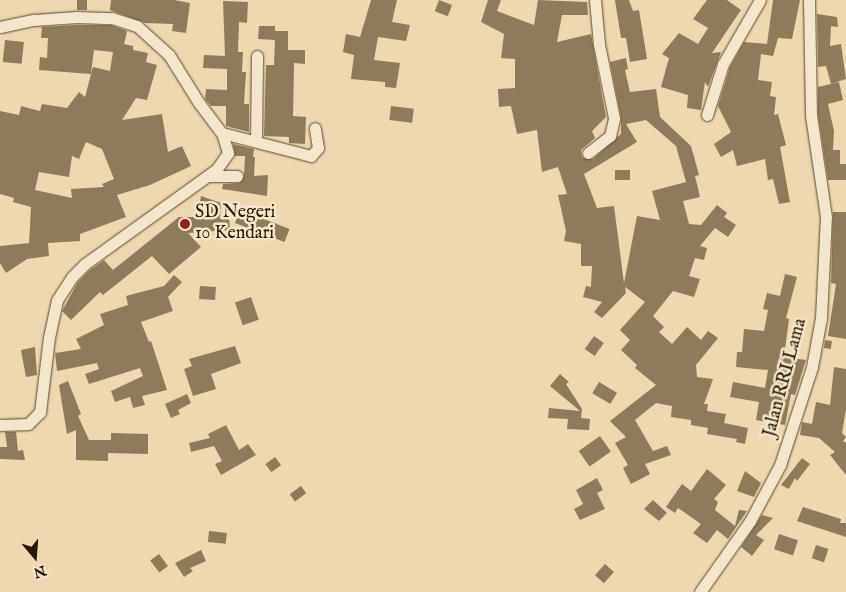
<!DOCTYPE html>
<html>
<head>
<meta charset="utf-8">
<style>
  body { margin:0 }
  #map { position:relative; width:846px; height:592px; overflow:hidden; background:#edd8b0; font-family:"IM FELL English",serif }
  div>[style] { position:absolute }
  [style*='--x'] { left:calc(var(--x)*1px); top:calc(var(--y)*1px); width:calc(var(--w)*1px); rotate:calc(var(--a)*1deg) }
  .building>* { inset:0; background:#8e7b5c; transform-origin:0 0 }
  .roads { filter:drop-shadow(0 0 1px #59472e) drop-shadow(0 0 1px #59472e) }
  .minor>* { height:11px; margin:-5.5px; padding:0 5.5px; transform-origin:5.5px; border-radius:5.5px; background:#f3e6cc }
  .dots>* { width:14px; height:14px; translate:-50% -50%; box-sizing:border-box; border:2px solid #f3e6cc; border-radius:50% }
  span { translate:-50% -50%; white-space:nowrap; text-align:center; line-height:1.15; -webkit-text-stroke:5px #f3e6cc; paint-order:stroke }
  .poi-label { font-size:18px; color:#281702 }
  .left { translate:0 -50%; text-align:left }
  .street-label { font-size:18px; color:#281702 }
  .north { position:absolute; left:10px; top:532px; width:50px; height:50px; -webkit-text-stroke:4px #f3e6cc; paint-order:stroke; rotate:162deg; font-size:14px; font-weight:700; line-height:20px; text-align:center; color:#281702 }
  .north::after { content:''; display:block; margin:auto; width:18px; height:22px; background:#281702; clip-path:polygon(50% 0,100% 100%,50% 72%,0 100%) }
</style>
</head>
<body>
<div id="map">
  <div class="building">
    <div style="left:77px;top:0;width:10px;height:10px"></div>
    <div style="clip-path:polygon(111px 0,174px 0,190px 3px,186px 33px,172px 31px,173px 24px,145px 23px,110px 10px)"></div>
    <div style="clip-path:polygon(371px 0,397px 0,392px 22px,410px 25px,406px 41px,378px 37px,374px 60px,400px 63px,396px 88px,385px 87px,385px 82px,351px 79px,354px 55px,343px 52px,346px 34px,360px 37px)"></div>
    <div style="left:439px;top:0;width:14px;height:12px;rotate:21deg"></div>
    <div style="clip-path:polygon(evenodd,488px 0,501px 0,497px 11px,534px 25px,538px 0,587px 2px,588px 15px,562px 15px,557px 42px,591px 34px,606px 117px,592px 131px,595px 138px,581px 150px,582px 157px,593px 159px,621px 134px,621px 117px,610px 62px,626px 58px,628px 69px,625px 70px,630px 92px,656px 89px,660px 117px,691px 146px,699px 175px,695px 176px,700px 197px,683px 201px,689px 224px,701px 225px,717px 205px,727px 213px,724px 217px,736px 225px,728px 237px,715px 228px,700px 246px,707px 248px,704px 260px,695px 258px,689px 276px,700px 279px,694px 297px,673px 291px,653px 316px,664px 327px,659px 332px,672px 344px,687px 327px,701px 340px,708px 331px,718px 338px,696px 365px,697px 377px,713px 379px,704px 404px,708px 404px,707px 411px,726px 414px,724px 423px,748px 428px,745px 444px,736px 442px,737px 439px,707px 434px,708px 428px,691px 425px,691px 420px,671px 417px,672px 406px,656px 403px,635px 420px,653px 451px,667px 446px,671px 455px,645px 464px,650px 474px,631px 484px,623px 468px,628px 465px,615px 443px,626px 437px,610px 421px,656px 385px,635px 368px,637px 365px,621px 350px,630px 340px,620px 330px,645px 302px,625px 287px,626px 293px,602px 318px,594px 312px,602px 302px,583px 297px,586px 286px,591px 287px,592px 266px,581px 266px,581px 244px,564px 241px,566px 231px,558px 195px,567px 194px,558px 167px,542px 172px,537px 130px,517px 134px,511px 106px,499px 107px,498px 89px,515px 88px,515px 59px,501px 58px,504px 34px,481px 22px,488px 0,646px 120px,676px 146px,686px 182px,652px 191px,660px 220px,637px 216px,624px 283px,614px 206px,597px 208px,584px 174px,637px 142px,626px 124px,646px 120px)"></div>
    <div style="clip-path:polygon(615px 0,629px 0,633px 11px,639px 10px,647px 59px,630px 62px,626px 38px,621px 38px)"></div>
    <div style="clip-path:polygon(707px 0,727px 0,741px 10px,712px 53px,721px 52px,708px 87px,705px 82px,701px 110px,687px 108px,688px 95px,661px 87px,669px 58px,662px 54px,679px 33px,698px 44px,708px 28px,693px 19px)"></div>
    <div style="clip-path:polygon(773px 0,800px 0,792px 39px,778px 38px,773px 56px,761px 54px,758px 80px,772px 82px,770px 96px,776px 97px,774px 115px,778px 114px,786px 145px,780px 147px,790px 202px,779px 204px,773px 179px,768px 180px,765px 159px,737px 166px,733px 150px,721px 157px,714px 144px,731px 132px,718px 106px,730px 67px,744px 42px,767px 44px)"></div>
    <div style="clip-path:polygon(223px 1px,248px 2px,247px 23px,239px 22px,238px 52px,243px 52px,242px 72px,246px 72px,244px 104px,249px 104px,249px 132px,226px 126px,226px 106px,211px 106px,205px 99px,206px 89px,227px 90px,227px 69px,203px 68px,204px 55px,225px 56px)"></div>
    <div style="clip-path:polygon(817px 14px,837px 17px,838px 27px,831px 26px,830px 46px,841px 44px,846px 79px,831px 84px,826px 66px,818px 67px)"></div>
    <div style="clip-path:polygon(evenodd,77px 25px,111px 25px,127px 31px,124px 44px,133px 46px,133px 50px,148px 53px,146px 62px,157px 65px,147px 100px,136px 98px,122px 120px,162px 114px,168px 152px,182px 146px,191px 166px,150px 185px,117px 195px,126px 217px,80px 234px,80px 241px,48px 243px,49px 256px,27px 259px,6px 273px,0 263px,0 246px,29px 243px,31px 207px,13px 202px,14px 198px,0 194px,0 111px,19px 115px,21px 106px,40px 111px,42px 104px,67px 108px,79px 92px,85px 97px,91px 74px,39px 70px,40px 57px,47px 58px,48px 38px,41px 38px,42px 27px,77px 25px,94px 50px,113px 52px,110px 71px,93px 67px,91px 73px,94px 50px,77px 25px,86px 142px,102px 149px,114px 179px,102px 184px,104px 187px,71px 189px,72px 198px,35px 190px,39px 172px,69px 177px,72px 156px,79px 159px,86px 142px)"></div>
    <div style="clip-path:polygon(259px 26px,275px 26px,275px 31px,288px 31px,288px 50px,305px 50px,305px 64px,294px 63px,293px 116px,306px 117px,305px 144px,289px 143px,289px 137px,264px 136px,266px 65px,274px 65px,275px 40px,258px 39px)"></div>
    <div style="left:5px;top:40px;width:19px;height:22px;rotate:6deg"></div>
    <div style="clip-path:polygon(839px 82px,843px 100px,828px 104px,834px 131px,833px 150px,840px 150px,840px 164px,846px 164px,846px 180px,828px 180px,818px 114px,818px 87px)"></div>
    <div style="left:391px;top:106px;width:23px;height:14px;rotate:7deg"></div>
    <div style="clip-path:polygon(233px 144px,254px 149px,253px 157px,249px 157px,255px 157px,254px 176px,268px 175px,267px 196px,222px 189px,223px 184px,240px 183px,244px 176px,245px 156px,235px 156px)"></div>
    <div style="left:630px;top:170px;width:10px;height:15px;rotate:90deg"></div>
    <div style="clip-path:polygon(201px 196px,221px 203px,220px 219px,229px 218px,230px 230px,188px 233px,201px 247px,169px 274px,152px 256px,103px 295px,100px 292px,71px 320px,62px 311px,78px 282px,90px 270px,104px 260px,113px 270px,179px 217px,197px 217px)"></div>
    <div style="left:240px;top:210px;width:53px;height:14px;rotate:21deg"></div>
    <div style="clip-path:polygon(833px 212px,846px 212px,846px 339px,828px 336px,836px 284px,831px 283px)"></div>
    <div style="clip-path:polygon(785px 274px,797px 277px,786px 318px,789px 319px,784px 357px,806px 360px,795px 395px,791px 394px,785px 425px,756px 420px,759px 402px,730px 397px,733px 382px,765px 388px,768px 370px,736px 367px,737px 352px,742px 352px,744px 329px,764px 331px,768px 310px,763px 309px,767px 293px,780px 296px)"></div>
    <div style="clip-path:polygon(174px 275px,182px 282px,168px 297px,173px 311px,141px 322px,149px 342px,151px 341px,167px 390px,142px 396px,145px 405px,133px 408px,130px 397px,115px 402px,111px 391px,143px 376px,140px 368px,89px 384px,85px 374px,99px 369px,97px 363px,57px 371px,55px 353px,81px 349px,76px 339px,104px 325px,100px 314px,128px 305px,126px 296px,164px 286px)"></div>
    <div style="left:200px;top:286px;width:16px;height:13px;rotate:4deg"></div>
    <div style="left:251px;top:297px;width:24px;height:17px;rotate:71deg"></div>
    <div style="left:594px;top:336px;width:12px;height:16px;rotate:35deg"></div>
    <div style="left:825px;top:340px;width:7px;height:8px;rotate:8deg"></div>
    <div style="clip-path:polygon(235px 346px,241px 363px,211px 374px,216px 389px,193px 396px,184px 369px,192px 366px,189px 359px)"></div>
    <div style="clip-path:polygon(35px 347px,37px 375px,26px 377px,21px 350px)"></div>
    <div style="clip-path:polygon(834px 367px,846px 369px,846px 409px,842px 433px,846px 437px,843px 441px,846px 443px,846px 475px,830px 455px,835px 452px,819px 438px,800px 435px,802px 422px,812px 424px,816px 402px,830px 405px)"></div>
    <div style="clip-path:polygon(560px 374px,569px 382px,566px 384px,582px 409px,581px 418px,590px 419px,589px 430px,567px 429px,568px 419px,548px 418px,549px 408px,580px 411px,550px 386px)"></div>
    <div style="clip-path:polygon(68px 381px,81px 414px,78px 416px,89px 440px,111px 440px,111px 433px,148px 434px,148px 454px,108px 453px,108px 461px,76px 460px,76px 430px,67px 434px,59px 385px)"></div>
    <div style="left:599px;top:382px;width:21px;height:13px;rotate:31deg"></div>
    <div style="clip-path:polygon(187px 394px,191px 403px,178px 410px,180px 414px,171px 418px,165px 404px)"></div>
    <div style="clip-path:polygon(226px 425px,239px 450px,248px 444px,256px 455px,221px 475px,215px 464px,222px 461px,214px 446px,191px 452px,189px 443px,210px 438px,208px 434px)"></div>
    <div style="clip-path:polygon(5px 432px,16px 432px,18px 451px,23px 450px,25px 460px,0 459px,0 447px,7px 447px)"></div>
    <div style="left:600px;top:436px;width:19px;height:26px;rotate:55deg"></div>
    <div style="left:275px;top:457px;width:10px;height:12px;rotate:53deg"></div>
    <div style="clip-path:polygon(802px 458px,810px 464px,797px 481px,795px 478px,789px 489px,781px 485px)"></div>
    <div style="clip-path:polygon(707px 469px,726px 485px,714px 499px,718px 502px,715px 510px,735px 526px,739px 510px,747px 511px,728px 539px,717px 530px,707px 543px,693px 533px,701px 524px,678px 508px,675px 513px,666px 507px,682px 484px,691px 491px)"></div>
    <div style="clip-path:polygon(745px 471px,761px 483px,754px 497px,737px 491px)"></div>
    <div style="clip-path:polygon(597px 478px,603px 490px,597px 493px,605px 509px,580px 520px,574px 509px,583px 504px,576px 490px)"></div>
    <div style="left:301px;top:486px;width:9px;height:14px;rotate:54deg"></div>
    <div style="clip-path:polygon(653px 500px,667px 513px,659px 521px,644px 509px)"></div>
    <div style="clip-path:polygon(803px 507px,841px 519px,840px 523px,846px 523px,846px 537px,797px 521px)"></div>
    <div style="clip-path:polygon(762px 515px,773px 518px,756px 535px,764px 540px,752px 556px,741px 547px)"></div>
    <div style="left:209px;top:531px;width:18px;height:11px;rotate:6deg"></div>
    <div style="left:779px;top:534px;width:20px;height:16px;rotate:18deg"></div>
    <div style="left:816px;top:545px;width:13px;height:14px;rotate:18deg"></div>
    <div style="clip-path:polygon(201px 550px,206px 561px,190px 568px,193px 571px,184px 577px,175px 563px)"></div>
    <div style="left:159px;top:554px;width:15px;height:11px;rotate:53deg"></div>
    <div style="left:605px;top:564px;width:12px;height:15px;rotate:42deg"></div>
  </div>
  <div class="roads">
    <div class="minor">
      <div style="--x:0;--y:27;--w:35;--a:-12"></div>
      <div style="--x:34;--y:20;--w:43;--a:-4"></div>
      <div style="--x:77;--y:17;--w:35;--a:2"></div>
      <div style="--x:112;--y:18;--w:26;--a:18"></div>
      <div style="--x:137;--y:26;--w:43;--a:42.2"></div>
      <div style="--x:169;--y:55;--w:57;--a:58"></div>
      <div style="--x:199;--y:103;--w:38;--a:53"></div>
      <div style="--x:222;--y:133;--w:21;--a:73"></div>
      <div style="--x:228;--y:153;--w:19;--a:125"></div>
      <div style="--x:217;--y:169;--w:163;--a:144.3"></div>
      <div style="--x:85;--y:264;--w:18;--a:135"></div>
      <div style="--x:72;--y:277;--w:27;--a:123"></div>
      <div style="--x:57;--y:300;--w:38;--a:102"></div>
      <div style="--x:49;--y:337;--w:76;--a:96.8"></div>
      <div style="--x:40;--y:412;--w:17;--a:135"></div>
      <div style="--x:28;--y:424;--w:28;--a:178"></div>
      <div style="--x:707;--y:115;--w:53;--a:-72.6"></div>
      <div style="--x:723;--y:64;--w:74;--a:-60"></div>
      <div style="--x:222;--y:133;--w:92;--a:14.5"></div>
      <div style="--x:311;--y:156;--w:11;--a:-49"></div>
      <div style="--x:318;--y:148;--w:20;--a:-99"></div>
      <div style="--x:256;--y:140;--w:84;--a:-89.3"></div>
      <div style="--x:588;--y:153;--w:28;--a:-38"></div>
      <div style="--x:610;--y:136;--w:18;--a:-77"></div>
      <div style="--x:614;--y:118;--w:76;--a:-101.5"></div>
      <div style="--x:599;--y:44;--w:44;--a:-95.2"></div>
      <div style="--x:208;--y:176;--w:29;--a:0"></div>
      <div style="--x:700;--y:592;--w:87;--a:-54.8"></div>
      <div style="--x:750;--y:521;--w:64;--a:-61.8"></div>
      <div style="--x:780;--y:465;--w:103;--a:-71.9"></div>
      <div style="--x:812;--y:367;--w:50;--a:-79.6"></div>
      <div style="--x:821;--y:318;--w:101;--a:-87.2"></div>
      <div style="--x:826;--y:217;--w:103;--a:-98.4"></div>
      <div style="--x:811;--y:115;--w:115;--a:-91"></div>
    </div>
  </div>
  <div class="dots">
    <div style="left:185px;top:224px;background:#8f2418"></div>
  </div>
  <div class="poi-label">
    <span class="left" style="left:195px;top:224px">SD Negeri<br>10 Kendari</span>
  </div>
  <div class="street-label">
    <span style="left:786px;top:378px;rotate:-75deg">Jalan RRI Lama</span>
  </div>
  <div class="north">N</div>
</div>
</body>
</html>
